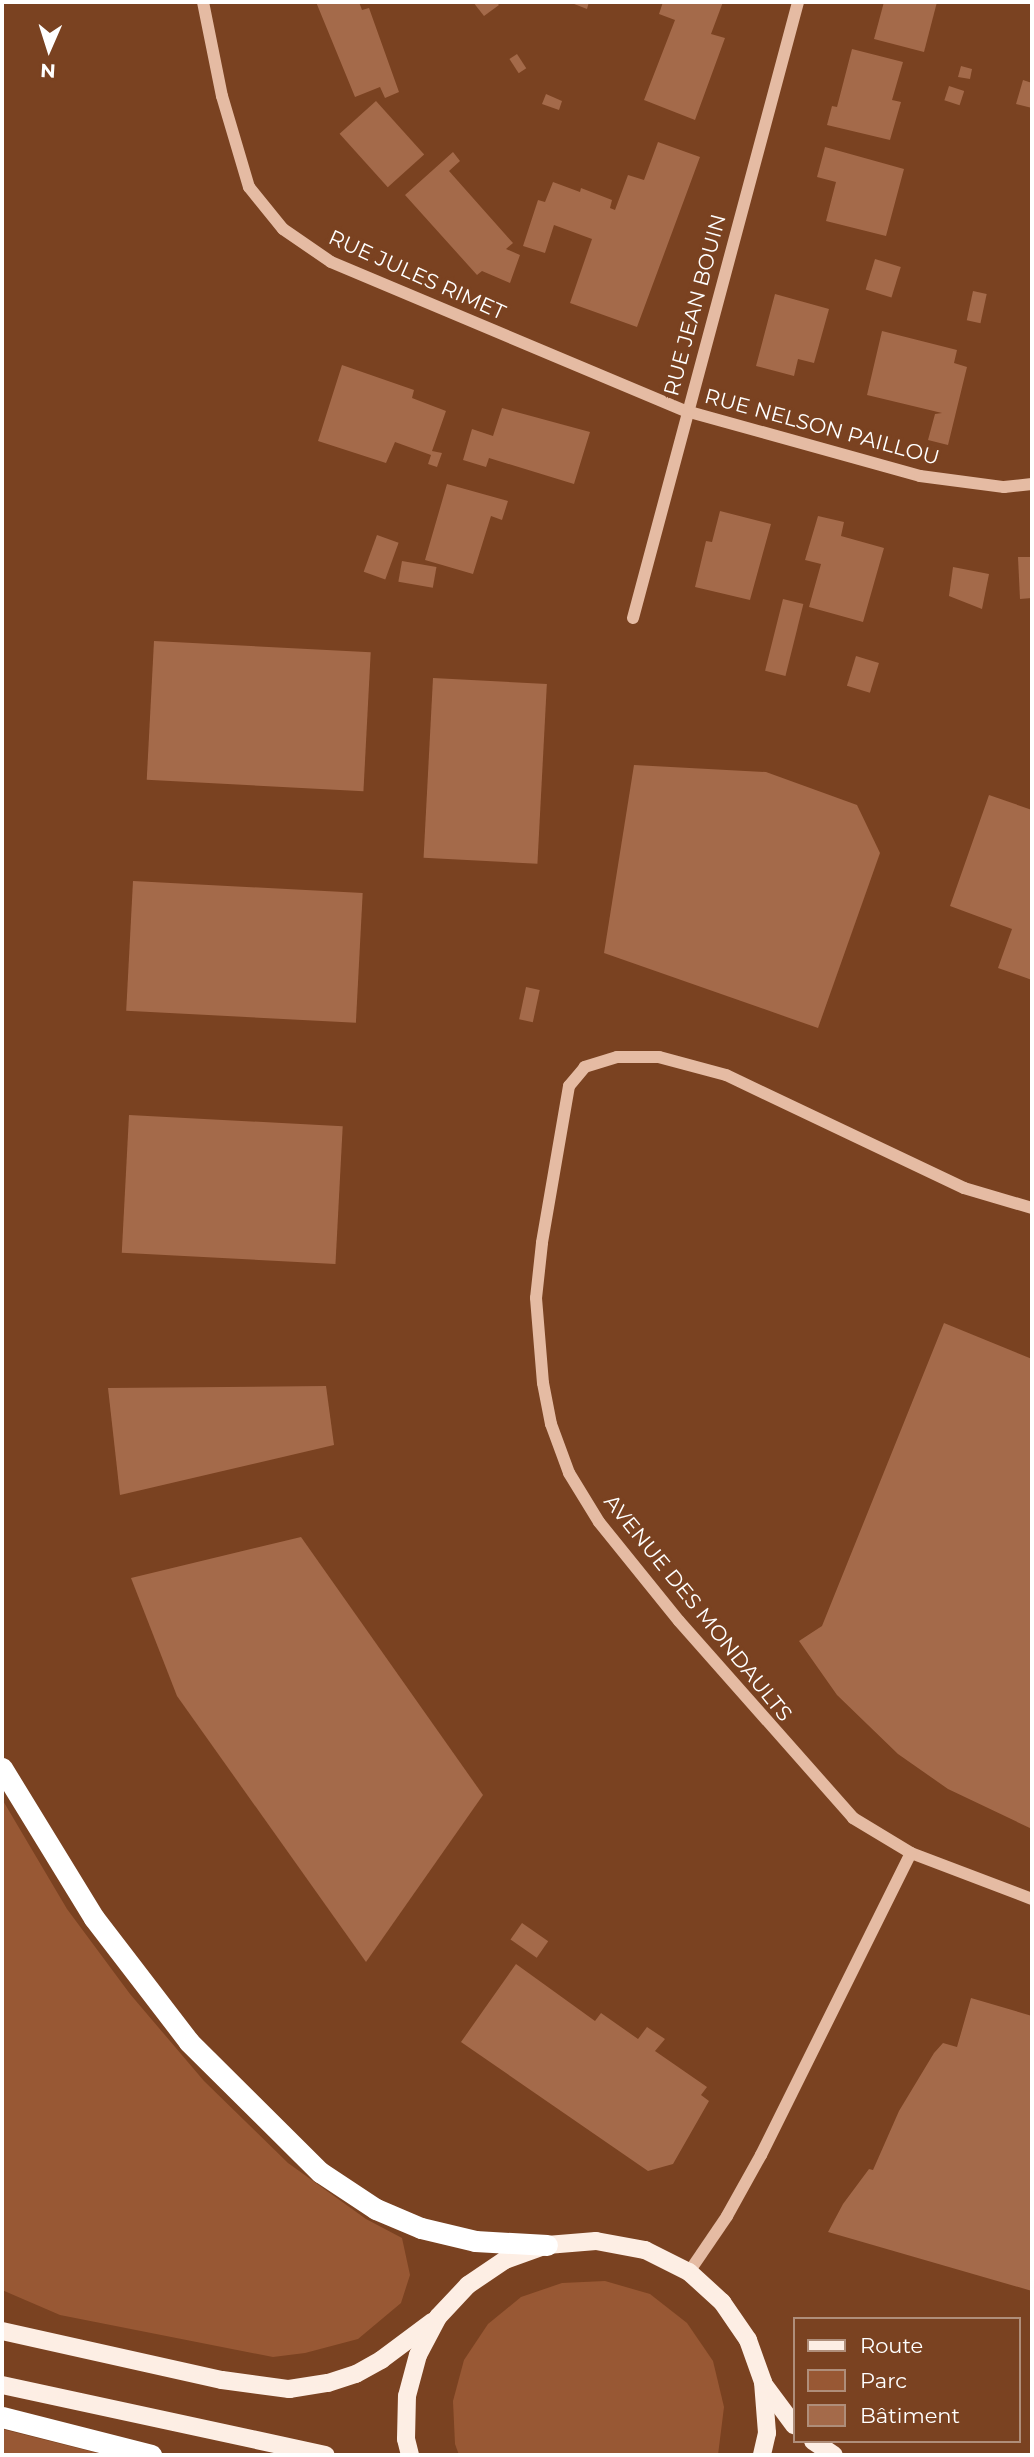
<!DOCTYPE html>
<html>
<head>
<meta charset="utf-8">
<style>
  body { margin:0 }
  #map { position:relative; width:1034px; height:2457px; overflow:hidden; background:#7a4221; font-family:Montserrat,sans-serif }
  div>[style] { position:absolute }
  [style*='--x'] { left:calc(var(--x)*1px); top:calc(var(--y)*1px); width:calc(var(--w)*1px); rotate:calc(var(--a)*1deg) }
  .green>* { inset:0; background:#985834 }
  .building>* { inset:0; background:#a46a4a; transform-origin:0 0 }
  .minor>* { height:12px; margin:-6px; padding:0 6px; transform-origin:6px; border-radius:6px; background:#e5bba3 }
  .major>* { height:18px; margin:-9px; padding:0 9px; transform-origin:9px; border-radius:9px; background:#fdeee4 }
  .highway>* { height:21px; margin:-10.5px; padding:0 10.5px; transform-origin:10.5px; border-radius:10.5px; background:#fff }
  span { translate:-50% -50%; white-space:nowrap; text-align:center; line-height:1.15; -webkit-text-stroke:6px #7a4221; paint-order:stroke }
  .street-label { font-size:21px; color:#fff }
  .frame { position:absolute; inset:0; border:4px solid #fff; pointer-events:none }
  .legend { position:absolute; left:793px; top:2317px; width:228px; height:126px; box-sizing:border-box; background:#7a4221; border:2px solid #af8e7a; margin:0; padding:9px 12px; list-style:none; font-size:21px; color:#fff }
  .legend li { display:flex; align-items:center; gap:14px; height:35px }
  .legend b { width:35px; border:2px solid #af8e7a }
  .north { position:absolute; left:14px; top:14px; width:70px; height:70px; -webkit-text-stroke:5px #7a4221; paint-order:stroke; rotate:183deg; font-size:19px; font-weight:700; line-height:28px; text-align:center; color:#fff }
  .north::after { content:''; display:block; margin:auto; width:24px; height:32px; background:#fff; clip-path:polygon(50% 0,100% 100%,50% 72%,0 100%) }
</style>
</head>
<body>
<div id="map">
  <div class="green">
    <div style="clip-path:polygon(2px 1799px,67px 1909px,130px 1994px,204px 2081px,288px 2163px,366px 2219px,402px 2238px,410px 2275px,401px 2303px,358px 2339px,305px 2353px,273px 2357px,60px 2315px,2px 2290px)"></div>
    <div style="clip-path:polygon(605px 2281px,650px 2294px,687px 2323px,713px 2361px,724px 2407px,718px 2455px,459px 2455px,455px 2444px,453px 2401px,464px 2360px,488px 2324px,521px 2297px,562px 2283px)"></div>
    <div style="clip-path:polygon(2px 2429px,105px 2455px,2px 2455px)"></div>
  </div>
  <div class="building">
    <div style="clip-path:polygon(316px 2px,359px 2px,362px 10px,369px 8px,399px 92px,385px 98px,380px 87px,355px 97px)"></div>
    <div style="clip-path:polygon(473px 2px,496px 2px,499px 5px,484px 16px)"></div>
    <div style="clip-path:polygon(569px 2px,589px 2px,587px 9px)"></div>
    <div style="clip-path:polygon(663px 2px,723px 2px,711px 34px,725px 38px,695px 120px,644px 100px,675px 20px,659px 14px)"></div>
    <div style="clip-path:polygon(884px 2px,937px 2px,924px 52px,874px 39px)"></div>
    <div style="clip-path:polygon(852px 49px,903px 62px,892px 100px,901px 102px,890px 140px,827px 125px,832px 106px,837px 107px)"></div>
    <div style="left:517px;top:54px;width:17px;height:9px;rotate:57deg"></div>
    <div style="clip-path:polygon(961px 66px,972px 69px,970px 79px,958px 77px)"></div>
    <div style="clip-path:polygon(1023px 80px,1032px 83px,1032px 108px,1016px 104px)"></div>
    <div style="left:949px;top:86px;width:16px;height:15px;rotate:18deg"></div>
    <div style="clip-path:polygon(546px 94px,562px 101px,559px 110px,542px 104px)"></div>
    <div style="left:376px;top:101px;width:72px;height:49px;rotate:48deg"></div>
    <div style="clip-path:polygon(658px 142px,700px 157px,637px 327px,570px 303px,592px 239px,554px 225px,545px 253px,523px 246px,538px 200px,545px 202px,553px 182px,580px 192px,581px 188px,612px 200px,610px 208px,615px 210px,628px 175px,644px 180px)"></div>
    <div style="clip-path:polygon(825px 147px,904px 169px,886px 236px,826px 221px,836px 182px,817px 177px)"></div>
    <div style="clip-path:polygon(453px 152px,460px 161px,449px 171px,513px 243px,506px 249px,520px 255px,510px 283px,482px 271px,477px 275px,405px 195px)"></div>
    <div style="left:875px;top:259px;width:27px;height:32px;rotate:17deg"></div>
    <div style="left:973px;top:291px;width:14px;height:30px;rotate:12deg"></div>
    <div style="clip-path:polygon(775px 294px,829px 309px,814px 363px,798px 359px,794px 376px,756px 366px)"></div>
    <div style="clip-path:polygon(882px 331px,957px 350px,954px 363px,967px 367px,948px 445px,928px 440px,935px 414px,942px 413px,867px 395px)"></div>
    <div style="clip-path:polygon(342px 365px,414px 390px,412px 398px,446px 411px,432px 451px,442px 453px,437px 467px,428px 464px,431px 455px,395px 442px,386px 463px,318px 441px)"></div>
    <div style="clip-path:polygon(502px 408px,590px 432px,574px 484px,489px 458px,486px 467px,463px 460px,472px 429px,493px 436px)"></div>
    <div style="clip-path:polygon(447px 484px,508px 501px,502px 520px,491px 516px,473px 574px,425px 560px)"></div>
    <div style="clip-path:polygon(720px 511px,771px 524px,750px 600px,695px 587px,706px 541px,712px 542px)"></div>
    <div style="clip-path:polygon(818px 516px,844px 522px,841px 536px,884px 548px,863px 622px,809px 607px,821px 564px,805px 560px)"></div>
    <div style="left:377px;top:535px;width:23px;height:39px;rotate:20deg"></div>
    <div style="clip-path:polygon(1018px 557px,1032px 557px,1032px 598px,1020px 599px)"></div>
    <div style="left:402px;top:561px;width:35px;height:21px;rotate:10deg"></div>
    <div style="clip-path:polygon(953px 567px,989px 574px,982px 609px,949px 596px)"></div>
    <div style="left:783px;top:599px;width:21px;height:74px;rotate:14deg"></div>
    <div style="left:154px;top:641px;width:217px;height:139px;rotate:3deg"></div>
    <div style="left:856px;top:656px;width:24px;height:31px;rotate:17deg"></div>
    <div style="left:433px;top:678px;width:114px;height:180px;rotate:3deg"></div>
    <div style="clip-path:polygon(634px 765px,766px 772px,857px 805px,880px 853px,818px 1028px,604px 953px)"></div>
    <div style="clip-path:polygon(989px 795px,1032px 810px,1032px 980px,998px 968px,1012px 929px,950px 906px)"></div>
    <div style="left:133px;top:881px;width:230px;height:130px;rotate:3deg"></div>
    <div style="left:526px;top:987px;width:14px;height:33px;rotate:12deg"></div>
    <div style="left:129px;top:1115px;width:214px;height:138px;rotate:3deg"></div>
    <div style="clip-path:polygon(944px 1323px,1032px 1359px,1032px 1829px,948px 1789px,898px 1754px,837px 1695px,799px 1641px,822px 1626px)"></div>
    <div style="clip-path:polygon(326px 1386px,334px 1445px,120px 1495px,108px 1388px)"></div>
    <div style="clip-path:polygon(301px 1537px,483px 1795px,366px 1962px,177px 1696px,131px 1578px)"></div>
    <div style="left:522px;top:1923px;width:32px;height:20px;rotate:35deg"></div>
    <div style="clip-path:polygon(516px 1964px,595px 2021px,601px 2013px,638px 2039px,647px 2027px,665px 2039px,655px 2051px,707px 2087px,701px 2095px,709px 2101px,673px 2164px,648px 2171px,461px 2042px)"></div>
    <div style="clip-path:polygon(971px 1998px,1032px 2016px,1032px 2291px,828px 2232px,843px 2204px,869px 2169px,873px 2170px,899px 2111px,934px 2053px,943px 2043px,957px 2047px)"></div>
  </div>
  <div class="minor">
    <div style="--x:203;--y:2;--w:96;--a:78.6"></div>
    <div style="--x:222;--y:96;--w:95;--a:73.5"></div>
    <div style="--x:249;--y:187;--w:54;--a:51"></div>
    <div style="--x:283;--y:229;--w:58;--a:34.5"></div>
    <div style="--x:331;--y:262;--w:385;--a:22.8"></div>
    <div style="--x:686;--y:411;--w:243;--a:15.5"></div>
    <div style="--x:920;--y:476;--w:85;--a:7.5"></div>
    <div style="--x:1004;--y:487;--w:28;--a:-6"></div>
    <div style="--x:633;--y:618;--w:638;--a:-75"></div>
    <div style="--x:1032;--y:1208;--w:71;--a:-163.6"></div>
    <div style="--x:964;--y:1188;--w:263;--a:-154.6"></div>
    <div style="--x:726;--y:1075;--w:69;--a:-165"></div>
    <div style="--x:659;--y:1057;--w:42;--a:180"></div>
    <div style="--x:617;--y:1057;--w:34;--a:163"></div>
    <div style="--x:585;--y:1067;--w:25;--a:130"></div>
    <div style="--x:569;--y:1086;--w:159;--a:99.8"></div>
    <div style="--x:542;--y:1243;--w:55;--a:96.2"></div>
    <div style="--x:536;--y:1298;--w:85;--a:85.3"></div>
    <div style="--x:543;--y:1383;--w:42;--a:79"></div>
    <div style="--x:551;--y:1424;--w:52;--a:69.8"></div>
    <div style="--x:569;--y:1473;--w:57;--a:58.5"></div>
    <div style="--x:599;--y:1522;--w:127;--a:51.1"></div>
    <div style="--x:679;--y:1621;--w:263;--a:48.5"></div>
    <div style="--x:853;--y:1818;--w:68;--a:31.1"></div>
    <div style="--x:911;--y:1853;--w:129;--a:20.8"></div>
    <div style="--x:689;--y:2272;--w:68;--a:-55.8"></div>
    <div style="--x:727;--y:2216;--w:70;--a:-60.9"></div>
    <div style="--x:761;--y:2155;--w:337;--a:-63.6"></div>
  </div>
  <div class="major">
    <div style="--x:2;--y:2331;--w:225;--a:12.6"></div>
    <div style="--x:222;--y:2380;--w:68;--a:7.7"></div>
    <div style="--x:289;--y:2389;--w:39;--a:-9"></div>
    <div style="--x:328;--y:2383;--w:29;--a:-18"></div>
    <div style="--x:356;--y:2374;--w:29;--a:-29"></div>
    <div style="--x:381;--y:2360;--w:64;--a:-36.7"></div>
    <div style="--x:2;--y:2385;--w:331;--a:12.2"></div>
    <div style="--x:765;--y:2386;--w:49;--a:53.4"></div>
    <div style="--x:813;--y:2441;--w:25;--a:34"></div>
    <div style="--x:410;--y:2455;--w:16;--a:-104"></div>
    <div style="--x:406;--y:2439;--w:43;--a:-88.7"></div>
    <div style="--x:407;--y:2396;--w:42;--a:-75"></div>
    <div style="--x:418;--y:2355;--w:43;--a:-62.2"></div>
    <div style="--x:438;--y:2317;--w:44;--a:-46.8"></div>
    <div style="--x:468;--y:2285;--w:45;--a:-34"></div>
    <div style="--x:505;--y:2260;--w:45;--a:-19.7"></div>
    <div style="--x:547;--y:2245;--w:49;--a:-4.7"></div>
    <div style="--x:596;--y:2241;--w:50;--a:10.4"></div>
    <div style="--x:645;--y:2250;--w:49;--a:26.6"></div>
    <div style="--x:689;--y:2272;--w:45;--a:42.3"></div>
    <div style="--x:722;--y:2302;--w:46;--a:55.6"></div>
    <div style="--x:748;--y:2340;--w:45;--a:70.3"></div>
    <div style="--x:763;--y:2382;--w:51;--a:85.5"></div>
    <div style="--x:767;--y:2433;--w:23;--a:103"></div>
  </div>
  <div class="highway">
    <div style="--x:2;--y:1768;--w:176;--a:58.5"></div>
    <div style="--x:94;--y:1918;--w:156;--a:52.5"></div>
    <div style="--x:189;--y:2042;--w:185;--a:44.8"></div>
    <div style="--x:320;--y:2172;--w:67;--a:33.5"></div>
    <div style="--x:376;--y:2209;--w:49;--a:22.9"></div>
    <div style="--x:421;--y:2228;--w:56;--a:13.5"></div>
    <div style="--x:475;--y:2241;--w:72;--a:3.2"></div>
    <div style="--x:2;--y:2417;--w:154;--a:14.3"></div>
  </div>
  <div class="street-label">
    <span style="left:417px;top:275px;rotate:24deg">RUE JULES RIMET</span>
    <span style="left:695px;top:305px;rotate:-75deg">RUE JEAN BOUIN</span>
    <span style="left:822px;top:427px;rotate:15deg">RUE NELSON PAILLOU</span>
    <span style="left:698px;top:1608px;rotate:51deg">AVENUE DES MONDAULTS</span>
  </div>
  <div class="frame"></div>
  <ul class="legend">
  <li><b style="height:9px;background:#fdeee4"></b>Route</li>
  <li><b style="height:19px;background:#985834"></b>Parc</li>
  <li><b style="height:19px;background:#a46a4a"></b>Bâtiment</li>
  </ul>
  <div class="north">N</div>
</div>
</body>
</html>
